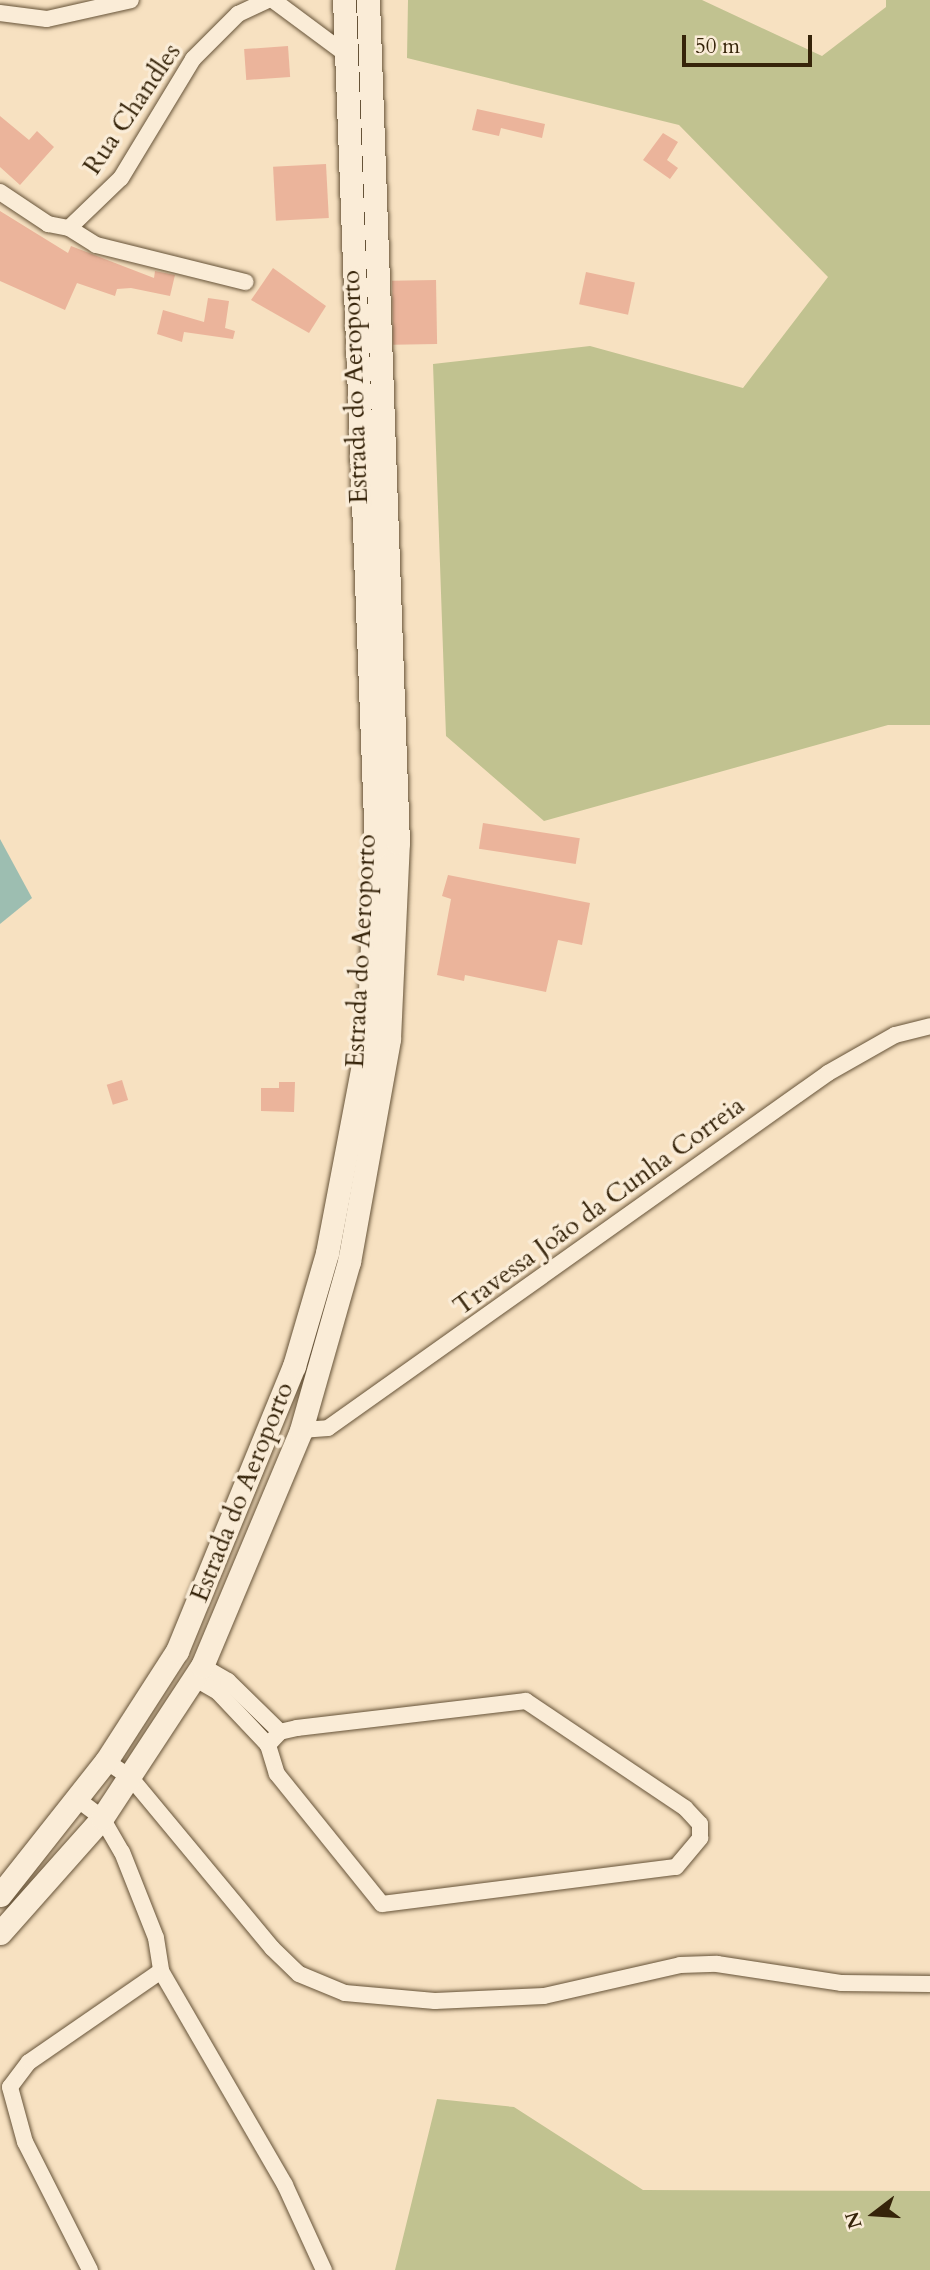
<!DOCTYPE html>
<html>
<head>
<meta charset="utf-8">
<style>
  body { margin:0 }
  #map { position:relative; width:930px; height:2270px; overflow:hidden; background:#f7e1c1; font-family:Cardo,serif }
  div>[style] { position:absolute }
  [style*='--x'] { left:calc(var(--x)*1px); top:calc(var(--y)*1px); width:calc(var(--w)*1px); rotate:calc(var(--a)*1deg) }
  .green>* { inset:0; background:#c1c290 }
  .water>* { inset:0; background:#9dbeb1 }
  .building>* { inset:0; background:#ebb49b; transform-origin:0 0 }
  .roads { filter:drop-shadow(0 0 2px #665338) drop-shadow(0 0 2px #665338) }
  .minor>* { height:16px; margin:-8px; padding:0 8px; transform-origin:8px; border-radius:8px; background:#faecd7 }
  .secondary>* { height:23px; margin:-11.5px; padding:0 11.5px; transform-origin:11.5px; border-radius:11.5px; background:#faecd7 }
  span { translate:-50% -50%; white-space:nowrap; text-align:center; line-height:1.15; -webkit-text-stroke:7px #faecd7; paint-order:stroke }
  .street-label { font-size:26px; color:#36240a }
  .north { position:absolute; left:839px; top:2179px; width:70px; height:70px; -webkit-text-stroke:5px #faecd7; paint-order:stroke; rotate:253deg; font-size:19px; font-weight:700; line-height:28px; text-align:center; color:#36240a }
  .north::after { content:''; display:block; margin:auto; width:24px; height:32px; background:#36240a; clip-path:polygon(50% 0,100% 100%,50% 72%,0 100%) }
  .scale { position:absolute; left:682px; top:35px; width:130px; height:32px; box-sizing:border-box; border:4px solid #36240a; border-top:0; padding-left:9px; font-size:21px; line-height:24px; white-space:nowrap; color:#36240a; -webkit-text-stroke:5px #faecd7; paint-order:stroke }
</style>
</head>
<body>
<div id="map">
  <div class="green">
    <div style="clip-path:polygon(408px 0,702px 0,822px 56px,886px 7px,886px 0,930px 0,930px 725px,888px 725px,544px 821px,446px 736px,433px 364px,590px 346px,743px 388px,828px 277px,679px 125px,407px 58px)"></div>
    <div style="clip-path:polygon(437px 2099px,514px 2107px,643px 2190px,930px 2191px,930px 2270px,395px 2270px)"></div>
  </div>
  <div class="water">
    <div style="clip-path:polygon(0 839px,32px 898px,0 924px)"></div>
  </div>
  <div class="building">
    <div style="left:288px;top:46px;width:31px;height:44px;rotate:86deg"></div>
    <div style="clip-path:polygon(477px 109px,545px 124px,542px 138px,501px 128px,499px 136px,472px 130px)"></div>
    <div style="clip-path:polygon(0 116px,29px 140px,37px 131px,54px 147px,20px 185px,0 167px)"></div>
    <div style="clip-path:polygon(663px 133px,678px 142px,667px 160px,678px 168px,670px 179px,643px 160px)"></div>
    <div style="left:326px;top:164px;width:54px;height:53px;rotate:87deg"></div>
    <div style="clip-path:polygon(0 211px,68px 253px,71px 246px,154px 278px,155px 271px,175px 275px,170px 296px,131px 288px,117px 289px,115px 296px,77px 283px,65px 310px,0 281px)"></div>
    <div style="clip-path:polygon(273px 268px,326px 306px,309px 333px,251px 300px)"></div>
    <div style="left:586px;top:272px;width:50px;height:33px;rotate:12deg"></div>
    <div style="left:436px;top:280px;width:64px;height:44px;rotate:89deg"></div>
    <div style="clip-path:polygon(208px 298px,229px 301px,225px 328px,235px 331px,233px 339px,184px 332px,182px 342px,157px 334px,163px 310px,204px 322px)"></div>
    <div style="left:483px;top:823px;width:98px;height:26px;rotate:9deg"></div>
    <div style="clip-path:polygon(448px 875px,590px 903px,582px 945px,558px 940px,546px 992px,465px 975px,464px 981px,437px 975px,451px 899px,442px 896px)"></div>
    <div style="left:122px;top:1080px;width:21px;height:16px;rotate:73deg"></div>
    <div style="clip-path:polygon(279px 1082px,295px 1082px,294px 1112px,261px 1111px,261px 1088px,279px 1088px)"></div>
  </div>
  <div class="roads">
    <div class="minor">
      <div style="--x:273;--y:0;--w:92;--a:36.6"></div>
      <div style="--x:0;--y:13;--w:47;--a:7.3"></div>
      <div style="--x:47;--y:19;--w:86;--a:-12.7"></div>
      <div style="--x:0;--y:192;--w:58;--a:33.7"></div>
      <div style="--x:48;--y:224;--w:21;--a:11"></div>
      <div style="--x:69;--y:228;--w:72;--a:-43.9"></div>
      <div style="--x:121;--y:178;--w:139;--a:-58.8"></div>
      <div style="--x:193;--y:59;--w:64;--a:-45"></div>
      <div style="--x:238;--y:14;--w:33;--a:-25"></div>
      <div style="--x:69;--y:228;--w:32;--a:32"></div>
      <div style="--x:96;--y:245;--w:154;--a:13.9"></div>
      <div style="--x:301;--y:1430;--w:27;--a:-4"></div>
      <div style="--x:328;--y:1428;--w:613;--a:-35.37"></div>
      <div style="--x:828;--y:1073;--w:77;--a:-29.6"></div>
      <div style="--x:895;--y:1035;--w:36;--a:-14"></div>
      <div style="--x:202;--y:1666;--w:30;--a:30"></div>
      <div style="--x:228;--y:1681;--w:73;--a:44.4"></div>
      <div style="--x:194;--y:1678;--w:28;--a:30"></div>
      <div style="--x:218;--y:1692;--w:73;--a:46.7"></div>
      <div style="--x:268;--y:1745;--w:30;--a:73"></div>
      <div style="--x:277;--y:1774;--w:167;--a:51.1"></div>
      <div style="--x:382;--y:1904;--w:296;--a:-7.2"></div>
      <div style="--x:676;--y:1867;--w:38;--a:-50"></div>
      <div style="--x:700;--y:1838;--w:14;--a:-90"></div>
      <div style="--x:700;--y:1824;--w:22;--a:-133"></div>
      <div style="--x:685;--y:1808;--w:192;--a:-146.1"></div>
      <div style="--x:526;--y:1701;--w:231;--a:173.3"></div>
      <div style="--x:297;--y:1728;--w:17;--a:167"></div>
      <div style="--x:280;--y:1732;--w:18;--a:133"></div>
      <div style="--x:106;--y:1761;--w:30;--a:34"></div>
      <div style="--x:131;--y:1778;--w:221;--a:50.3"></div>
      <div style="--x:272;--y:1948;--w:37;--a:44"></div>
      <div style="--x:299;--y:1974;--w:50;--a:22.4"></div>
      <div style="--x:345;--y:1993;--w:90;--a:5.1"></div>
      <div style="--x:435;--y:2001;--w:109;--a:-2.6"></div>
      <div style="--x:544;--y:1996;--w:139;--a:-12.8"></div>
      <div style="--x:680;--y:1965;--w:37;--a:-2"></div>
      <div style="--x:717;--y:1964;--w:125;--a:8.7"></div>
      <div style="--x:841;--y:1983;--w:89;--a:0.6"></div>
      <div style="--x:77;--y:1799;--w:31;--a:37"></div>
      <div style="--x:102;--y:1818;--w:39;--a:60"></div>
      <div style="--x:122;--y:1852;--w:92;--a:68.4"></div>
      <div style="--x:156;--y:1938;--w:33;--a:81"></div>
      <div style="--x:161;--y:1971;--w:247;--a:59.9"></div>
      <div style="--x:285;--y:2185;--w:94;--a:65.4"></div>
      <div style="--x:90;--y:2270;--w:144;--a:-116.9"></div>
      <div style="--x:25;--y:2142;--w:57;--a:-105.3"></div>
      <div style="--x:10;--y:2087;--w:31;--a:-53"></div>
      <div style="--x:29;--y:2062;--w:160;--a:-34.6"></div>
    </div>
    <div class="secondary">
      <div style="--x:0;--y:1895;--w:171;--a:-51.7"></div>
      <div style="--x:106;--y:1761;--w:131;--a:-57.2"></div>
      <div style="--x:177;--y:1651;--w:308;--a:-67.7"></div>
      <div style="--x:294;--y:1366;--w:118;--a:-73.7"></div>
      <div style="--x:327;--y:1253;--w:218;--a:-79.2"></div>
      <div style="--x:368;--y:1039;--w:192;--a:-87.6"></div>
      <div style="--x:376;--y:847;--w:848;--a:-92.16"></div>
      <div style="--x:0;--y:1933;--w:154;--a:-48.4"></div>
      <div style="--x:102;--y:1818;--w:182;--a:-56.7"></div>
      <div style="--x:202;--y:1666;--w:256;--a:-67.2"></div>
      <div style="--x:301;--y:1430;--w:175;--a:-74.1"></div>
      <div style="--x:349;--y:1262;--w:227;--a:-79.8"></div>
      <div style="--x:389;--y:1039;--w:196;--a:-87.4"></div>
      <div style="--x:398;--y:843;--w:844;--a:-92.04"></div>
    </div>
  </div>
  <div class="street-label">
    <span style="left:132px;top:109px;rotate:-56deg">Rua Chandles</span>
    <span style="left:355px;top:387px;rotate:-92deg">Estrada do Aeroporto</span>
    <span style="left:361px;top:951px;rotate:-87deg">Estrada do Aeroporto</span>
    <span style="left:599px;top:1206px;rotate:-36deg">Travessa João da Cunha Correia</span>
    <span style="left:242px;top:1492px;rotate:-68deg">Estrada do Aeroporto</span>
  </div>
  <div class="north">N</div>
  <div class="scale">50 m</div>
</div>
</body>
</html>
